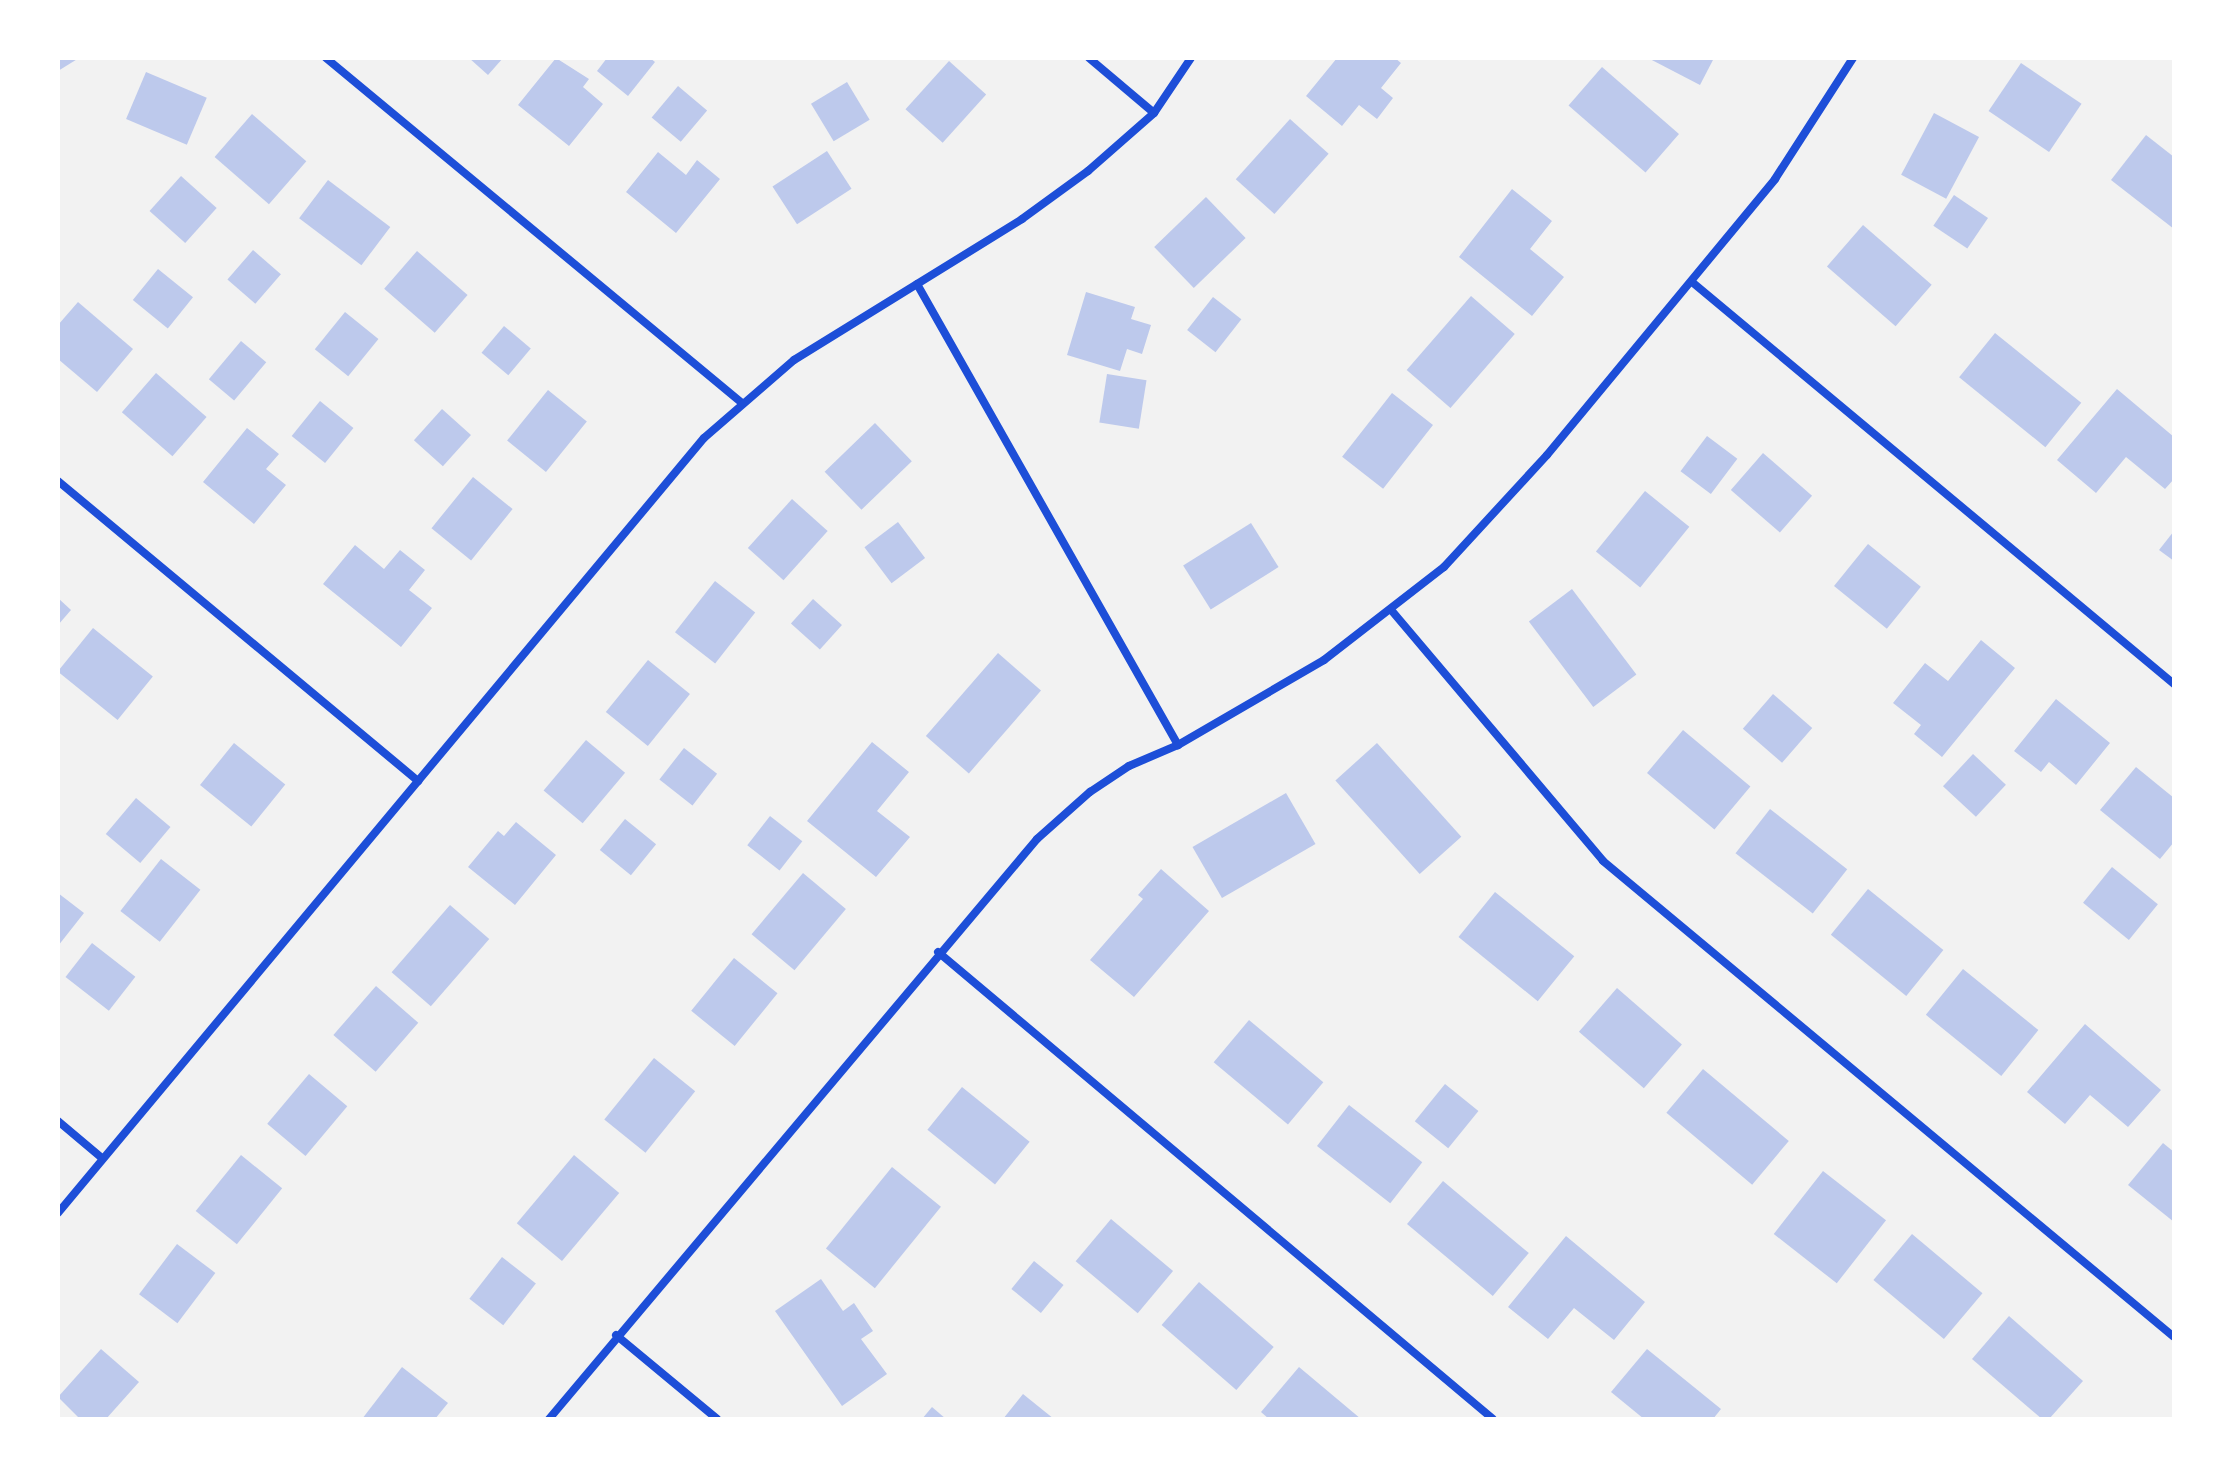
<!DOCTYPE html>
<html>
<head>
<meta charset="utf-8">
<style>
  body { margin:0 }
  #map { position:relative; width:2232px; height:1477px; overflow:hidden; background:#f2f2f2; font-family:"PT Sans Narrow",sans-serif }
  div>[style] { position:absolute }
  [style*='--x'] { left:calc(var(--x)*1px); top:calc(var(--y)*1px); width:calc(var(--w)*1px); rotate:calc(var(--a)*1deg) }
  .building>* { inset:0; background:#bdc9ec; transform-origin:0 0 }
  .minor>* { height:8px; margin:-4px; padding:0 4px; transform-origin:4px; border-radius:4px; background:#1d4ed8 }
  span { translate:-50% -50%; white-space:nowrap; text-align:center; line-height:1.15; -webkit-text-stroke:6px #fff; paint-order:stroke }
  .frame { position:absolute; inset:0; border:60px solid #fff; pointer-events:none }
</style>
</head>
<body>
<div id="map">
  <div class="building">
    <div style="clip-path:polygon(58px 58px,79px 58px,58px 71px)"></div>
    <div style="clip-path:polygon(469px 58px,503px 58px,488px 75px)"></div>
    <div style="clip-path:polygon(556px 58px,589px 79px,583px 87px,603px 104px,569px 146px,518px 105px)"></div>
    <div style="clip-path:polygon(607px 58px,650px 58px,655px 62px,628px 96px,597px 71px)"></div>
    <div style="clip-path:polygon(1337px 58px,1395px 58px,1401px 63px,1381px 88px,1393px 98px,1377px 119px,1359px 105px,1342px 126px,1306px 96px)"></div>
    <div style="clip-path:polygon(1648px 58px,1714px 58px,1700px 85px)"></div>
    <div style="left:949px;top:61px;width:50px;height:65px;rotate:42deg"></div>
    <div style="left:2021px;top:63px;width:73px;height:58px;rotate:34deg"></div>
    <div style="left:1602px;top:67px;width:102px;height:51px;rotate:41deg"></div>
    <div style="left:146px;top:72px;width:66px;height:51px;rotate:23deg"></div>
    <div style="left:847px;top:82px;width:44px;height:42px;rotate:59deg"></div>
    <div style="left:678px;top:86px;width:38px;height:41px;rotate:40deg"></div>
    <div style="left:1934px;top:113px;width:51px;height:70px;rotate:28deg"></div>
    <div style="left:252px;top:114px;width:72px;height:57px;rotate:41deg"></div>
    <div style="left:1290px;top:119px;width:52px;height:81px;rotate:42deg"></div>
    <div style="clip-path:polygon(2146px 135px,2174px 157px,2174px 229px,2111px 180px)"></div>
    <div style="left:827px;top:151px;width:45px;height:65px;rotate:57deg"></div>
    <div style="clip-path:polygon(658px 152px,686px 175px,697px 160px,720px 179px,676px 233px,626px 192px)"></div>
    <div style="left:181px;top:176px;width:48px;height:47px;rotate:42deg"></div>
    <div style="left:328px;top:180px;width:78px;height:48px;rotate:37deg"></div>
    <div style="clip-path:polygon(1512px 189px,1552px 221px,1530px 249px,1564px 277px,1532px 316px,1459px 257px)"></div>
    <div style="left:1954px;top:195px;width:41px;height:37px;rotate:34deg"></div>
    <div style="left:1206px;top:197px;width:57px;height:72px;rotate:46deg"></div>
    <div style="left:1863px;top:225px;width:91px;height:55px;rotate:41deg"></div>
    <div style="left:253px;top:250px;width:37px;height:39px;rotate:41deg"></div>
    <div style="left:417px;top:251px;width:67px;height:50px;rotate:41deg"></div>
    <div style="left:158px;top:269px;width:45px;height:40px;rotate:39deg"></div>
    <div style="clip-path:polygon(1086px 292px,1135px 307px,1131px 319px,1151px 325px,1142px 354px,1127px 349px,1120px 371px,1067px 355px)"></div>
    <div style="left:1471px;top:296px;width:58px;height:98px;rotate:41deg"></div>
    <div style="left:1213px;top:297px;width:36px;height:42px;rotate:38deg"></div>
    <div style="clip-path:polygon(78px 302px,133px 349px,97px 392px,58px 359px,58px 325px)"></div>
    <div style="left:345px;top:312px;width:43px;height:48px;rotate:39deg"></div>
    <div style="left:504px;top:326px;width:35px;height:35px;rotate:40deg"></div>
    <div style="left:1995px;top:333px;width:111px;height:57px;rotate:39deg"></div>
    <div style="left:241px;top:341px;width:33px;height:50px;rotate:40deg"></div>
    <div style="left:156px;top:373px;width:67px;height:52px;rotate:41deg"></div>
    <div style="left:1107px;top:374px;width:40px;height:49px;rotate:9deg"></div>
    <div style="clip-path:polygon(2117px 389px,2174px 437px,2174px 479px,2165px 489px,2126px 457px,2096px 493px,2057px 460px)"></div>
    <div style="left:548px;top:390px;width:50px;height:65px;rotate:39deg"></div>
    <div style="left:1392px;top:393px;width:52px;height:81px;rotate:38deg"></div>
    <div style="left:320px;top:401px;width:43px;height:45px;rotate:39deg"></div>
    <div style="left:442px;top:409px;width:39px;height:42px;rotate:42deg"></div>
    <div style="left:875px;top:423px;width:53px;height:70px;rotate:46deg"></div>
    <div style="clip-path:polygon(247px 428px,279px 454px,266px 469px,286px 485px,254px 524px,203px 482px)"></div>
    <div style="left:1707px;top:436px;width:38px;height:44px;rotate:37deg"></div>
    <div style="left:1763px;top:453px;width:65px;height:49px;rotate:41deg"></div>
    <div style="left:473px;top:477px;width:51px;height:66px;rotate:39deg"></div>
    <div style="left:1645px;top:491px;width:57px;height:78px;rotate:39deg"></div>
    <div style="left:792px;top:499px;width:48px;height:66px;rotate:42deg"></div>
    <div style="left:898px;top:522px;width:45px;height:42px;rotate:53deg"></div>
    <div style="left:1251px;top:523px;width:52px;height:80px;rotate:58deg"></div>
    <div style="clip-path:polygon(2174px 531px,2174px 561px,2159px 550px)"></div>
    <div style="left:1868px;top:544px;width:68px;height:54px;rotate:39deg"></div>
    <div style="clip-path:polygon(355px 545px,384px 569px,400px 550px,425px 570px,409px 590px,432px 608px,401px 647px,323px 584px)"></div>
    <div style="left:715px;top:581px;width:51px;height:65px;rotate:38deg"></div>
    <div style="left:1572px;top:589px;width:107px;height:54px;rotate:53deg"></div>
    <div style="clip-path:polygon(58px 598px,71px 610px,58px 625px)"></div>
    <div style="left:813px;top:599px;width:39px;height:33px;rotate:42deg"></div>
    <div style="left:93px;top:628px;width:77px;height:56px;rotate:39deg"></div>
    <div style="clip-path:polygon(1981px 640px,2015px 668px,1942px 757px,1914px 734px,1921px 725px,1893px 703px,1925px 663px,1948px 681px)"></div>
    <div style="left:998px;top:653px;width:57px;height:110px;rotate:41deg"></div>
    <div style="left:648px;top:660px;width:54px;height:67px;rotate:39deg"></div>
    <div style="left:1773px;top:694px;width:52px;height:46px;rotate:41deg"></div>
    <div style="clip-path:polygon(2056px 699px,2110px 743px,2076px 785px,2049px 762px,2041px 772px,2014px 751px)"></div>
    <div style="left:1683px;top:730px;width:88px;height:56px;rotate:40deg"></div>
    <div style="left:586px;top:740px;width:51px;height:66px;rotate:40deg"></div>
    <div style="clip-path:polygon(872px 742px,909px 772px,877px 811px,910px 837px,876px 877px,807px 821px)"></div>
    <div style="left:234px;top:743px;width:66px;height:54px;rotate:39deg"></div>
    <div style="left:1377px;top:743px;width:126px;height:56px;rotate:48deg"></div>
    <div style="left:684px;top:748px;width:42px;height:40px;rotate:38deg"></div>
    <div style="left:1973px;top:754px;width:45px;height:44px;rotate:43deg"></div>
    <div style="clip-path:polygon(2136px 767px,2174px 798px,2174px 842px,2160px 859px,2100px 810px)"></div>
    <div style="left:1286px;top:793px;width:59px;height:108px;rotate:60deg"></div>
    <div style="left:136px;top:798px;width:45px;height:47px;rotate:40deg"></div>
    <div style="left:1770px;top:809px;width:98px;height:56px;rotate:38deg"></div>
    <div style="left:770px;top:816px;width:41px;height:37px;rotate:38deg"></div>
    <div style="left:625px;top:819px;width:40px;height:40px;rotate:39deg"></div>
    <div style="clip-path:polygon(516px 822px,556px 855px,515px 905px,468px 867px,498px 831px,504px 836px)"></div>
    <div style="left:161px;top:859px;width:50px;height:66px;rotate:38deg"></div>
    <div style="left:2112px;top:867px;width:59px;height:46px;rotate:39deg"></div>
    <div style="clip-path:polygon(1161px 869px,1209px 911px,1134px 997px,1090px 960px,1143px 899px,1138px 895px)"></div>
    <div style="left:803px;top:873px;width:56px;height:80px;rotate:40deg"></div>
    <div style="left:1868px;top:889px;width:97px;height:59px;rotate:39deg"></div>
    <div style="left:1495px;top:892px;width:102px;height:58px;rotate:39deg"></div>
    <div style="clip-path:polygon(58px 893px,84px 913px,58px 946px)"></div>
    <div style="left:450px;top:905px;width:52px;height:89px;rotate:41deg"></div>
    <div style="left:92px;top:943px;width:55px;height:43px;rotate:38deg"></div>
    <div style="left:734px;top:958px;width:56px;height:68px;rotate:39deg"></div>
    <div style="left:1963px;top:969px;width:97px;height:59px;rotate:39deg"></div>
    <div style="left:376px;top:986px;width:56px;height:65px;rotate:41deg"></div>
    <div style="left:1617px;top:988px;width:86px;height:58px;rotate:41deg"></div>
    <div style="left:1249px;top:1020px;width:97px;height:55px;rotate:40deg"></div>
    <div style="clip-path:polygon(2085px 1024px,2161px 1090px,2128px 1127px,2090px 1095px,2065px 1124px,2027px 1092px)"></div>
    <div style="left:654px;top:1058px;width:53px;height:79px;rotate:39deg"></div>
    <div style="left:1703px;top:1069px;width:112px;height:57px;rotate:40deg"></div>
    <div style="left:309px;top:1074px;width:50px;height:65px;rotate:40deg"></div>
    <div style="left:1445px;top:1084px;width:43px;height:48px;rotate:39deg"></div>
    <div style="left:962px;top:1087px;width:87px;height:55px;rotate:39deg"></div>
    <div style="left:1349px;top:1105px;width:93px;height:52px;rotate:38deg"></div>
    <div style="clip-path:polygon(2163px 1143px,2174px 1152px,2174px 1222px,2128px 1185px)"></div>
    <div style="left:241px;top:1155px;width:53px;height:72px;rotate:39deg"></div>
    <div style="left:574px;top:1155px;width:59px;height:89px;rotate:40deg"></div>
    <div style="left:892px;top:1167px;width:63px;height:105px;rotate:39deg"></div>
    <div style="left:1823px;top:1171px;width:80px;height:80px;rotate:38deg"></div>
    <div style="left:1443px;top:1181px;width:112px;height:56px;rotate:40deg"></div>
    <div style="left:1111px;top:1219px;width:81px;height:55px;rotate:40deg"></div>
    <div style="left:1912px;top:1234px;width:92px;height:60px;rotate:40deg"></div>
    <div style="clip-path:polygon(1566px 1236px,1645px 1302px,1614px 1340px,1574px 1308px,1548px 1339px,1508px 1307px)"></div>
    <div style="left:177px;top:1244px;width:48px;height:63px;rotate:37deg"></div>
    <div style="left:502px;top:1257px;width:43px;height:53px;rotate:38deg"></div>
    <div style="left:1034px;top:1261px;width:38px;height:36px;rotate:39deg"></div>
    <div style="clip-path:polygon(821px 1279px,843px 1311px,854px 1303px,873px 1331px,861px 1339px,887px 1374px,842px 1406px,775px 1311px)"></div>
    <div style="left:1199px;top:1282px;width:99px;height:57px;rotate:41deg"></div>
    <div style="clip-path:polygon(2009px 1316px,2083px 1381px,2049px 1419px,2042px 1419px,1972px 1359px)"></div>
    <div style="clip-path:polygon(101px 1349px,139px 1382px,106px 1419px,80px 1419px,58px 1397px)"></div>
    <div style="clip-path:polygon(1647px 1349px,1721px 1409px,1713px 1419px,1644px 1419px,1611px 1392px)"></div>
    <div style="clip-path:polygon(402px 1367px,448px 1403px,435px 1419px,362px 1419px)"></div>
    <div style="clip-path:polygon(1299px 1367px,1361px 1419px,1269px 1419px,1261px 1412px)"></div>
    <div style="clip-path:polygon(1023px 1394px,1054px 1419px,1003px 1419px)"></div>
    <div style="clip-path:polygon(932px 1407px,946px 1419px,922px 1419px)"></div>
  </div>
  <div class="minor">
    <div style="--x:326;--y:58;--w:540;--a:39.67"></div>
    <div style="--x:1089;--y:58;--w:85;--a:40.2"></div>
    <div style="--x:1692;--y:282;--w:628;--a:39.83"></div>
    <div style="--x:917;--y:284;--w:530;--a:60.48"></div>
    <div style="--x:58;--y:481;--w:469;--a:39.8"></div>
    <div style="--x:1392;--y:611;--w:327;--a:49.8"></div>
    <div style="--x:1603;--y:861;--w:743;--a:39.82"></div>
    <div style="--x:938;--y:952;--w:725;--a:40.08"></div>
    <div style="--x:58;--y:1121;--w:57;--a:40.1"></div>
    <div style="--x:58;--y:1213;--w:1009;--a:-50.19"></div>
    <div style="--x:704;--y:438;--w:119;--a:-40.9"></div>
    <div style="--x:794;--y:360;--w:268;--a:-31.7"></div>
    <div style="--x:1022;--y:219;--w:82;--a:-36"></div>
    <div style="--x:1088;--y:171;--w:88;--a:-41.3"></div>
    <div style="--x:1154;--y:113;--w:66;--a:-56.1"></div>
    <div style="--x:616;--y:1335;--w:131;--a:39.7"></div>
    <div style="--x:549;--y:1419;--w:758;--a:-49.92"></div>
    <div style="--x:1037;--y:839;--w:71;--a:-41.6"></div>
    <div style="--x:1090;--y:792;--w:47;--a:-33.7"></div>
    <div style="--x:1129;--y:766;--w:53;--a:-23.2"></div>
    <div style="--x:1178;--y:745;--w:169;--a:-30.2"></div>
    <div style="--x:1324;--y:660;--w:152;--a:-37.8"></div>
    <div style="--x:1444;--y:567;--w:152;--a:-47.4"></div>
    <div style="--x:1547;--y:455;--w:358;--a:-50.4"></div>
    <div style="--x:1775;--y:179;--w:144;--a:-57.2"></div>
  </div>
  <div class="frame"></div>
</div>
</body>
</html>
